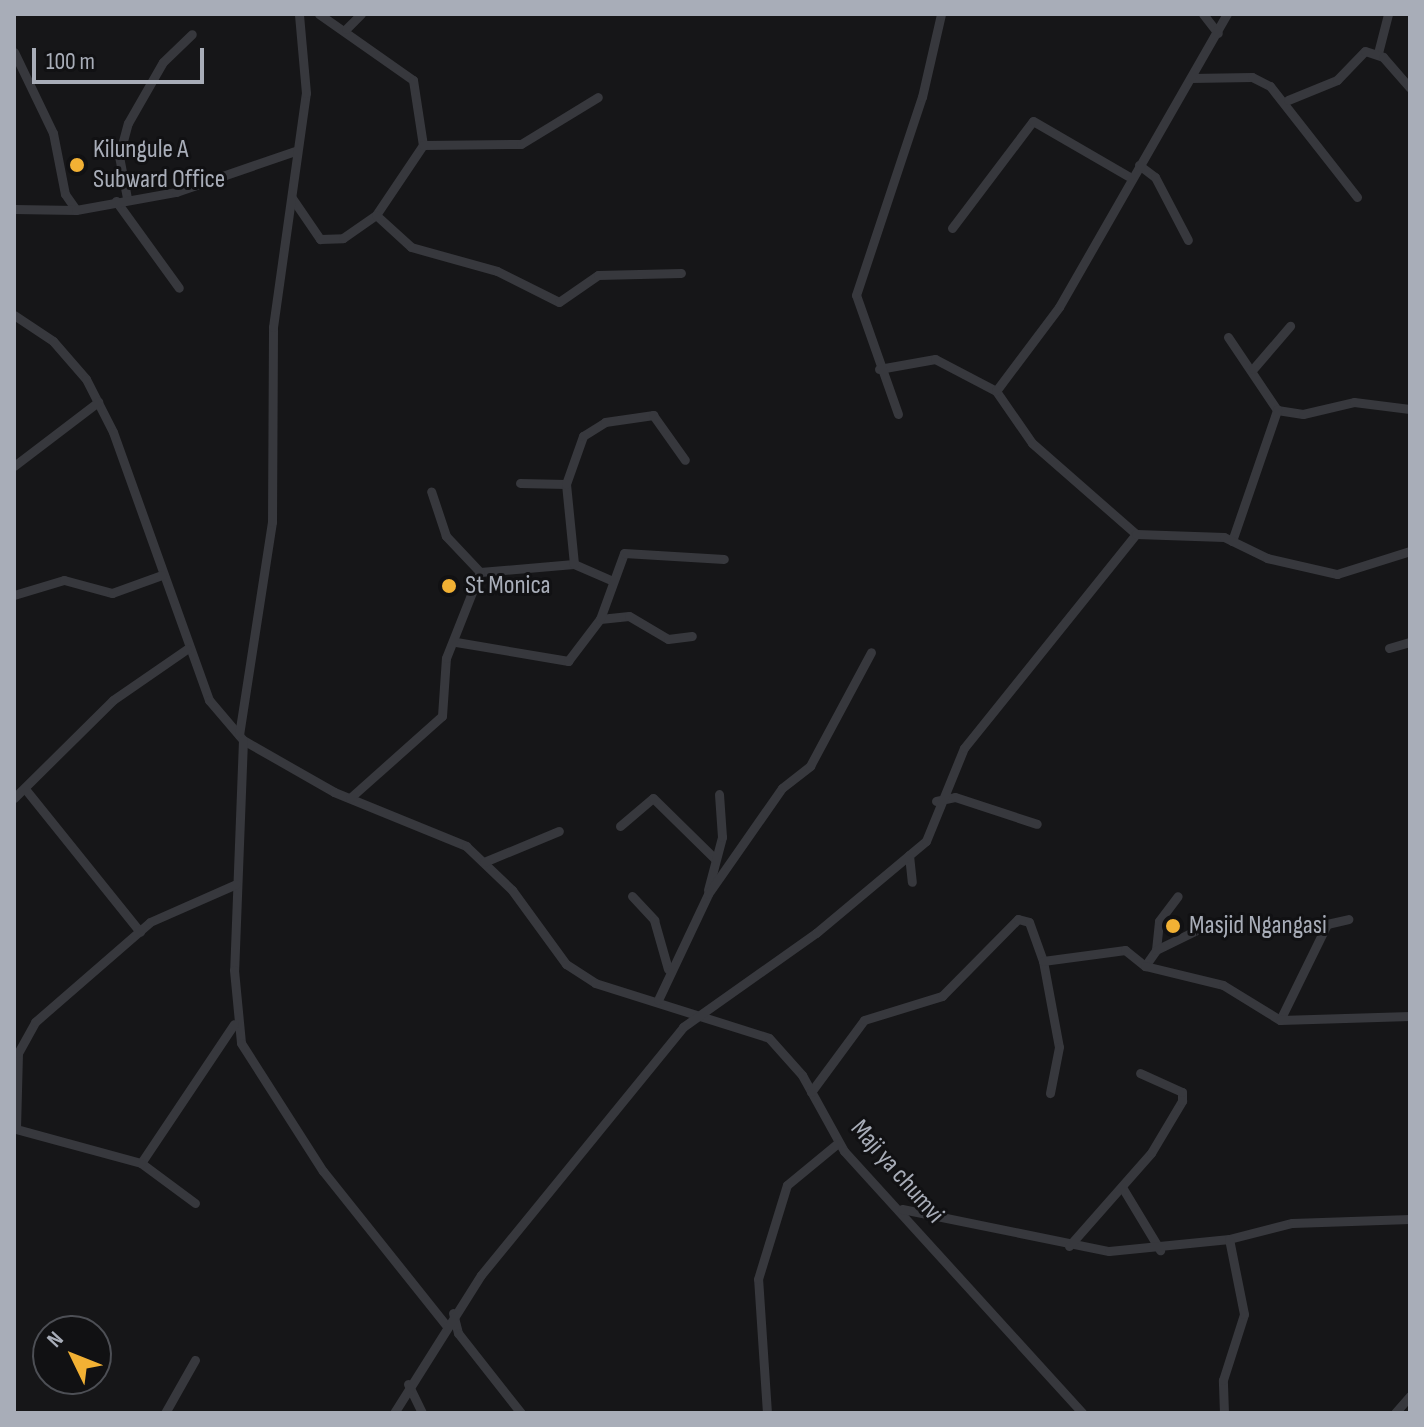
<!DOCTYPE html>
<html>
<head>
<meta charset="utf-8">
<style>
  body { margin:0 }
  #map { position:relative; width:1424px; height:1427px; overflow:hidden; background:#161618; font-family:"Sofia Sans Condensed",sans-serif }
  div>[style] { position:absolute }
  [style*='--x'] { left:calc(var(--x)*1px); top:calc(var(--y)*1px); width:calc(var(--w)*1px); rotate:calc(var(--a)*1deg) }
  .street>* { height:9px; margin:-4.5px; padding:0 4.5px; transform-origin:4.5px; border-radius:4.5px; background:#37383d }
  .dots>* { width:22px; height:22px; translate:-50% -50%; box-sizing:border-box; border:4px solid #111113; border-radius:50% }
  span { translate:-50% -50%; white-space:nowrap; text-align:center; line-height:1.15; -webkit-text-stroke:6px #111113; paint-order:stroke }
  .poi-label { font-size:26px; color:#a8adb8 }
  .left { translate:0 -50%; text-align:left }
  .street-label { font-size:26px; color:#a8adb8 }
  .frame { position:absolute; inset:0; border:16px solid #a8adb8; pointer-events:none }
  .north { position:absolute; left:32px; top:1315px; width:80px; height:80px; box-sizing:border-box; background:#111113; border:2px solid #4d4f55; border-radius:50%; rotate:313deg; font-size:22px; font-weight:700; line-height:32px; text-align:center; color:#a8adb8 }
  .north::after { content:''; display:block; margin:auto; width:28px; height:36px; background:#f2b134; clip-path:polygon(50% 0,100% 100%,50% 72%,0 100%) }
  .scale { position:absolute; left:32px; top:48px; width:172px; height:36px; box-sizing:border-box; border:4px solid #a8adb8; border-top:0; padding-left:10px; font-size:24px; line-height:28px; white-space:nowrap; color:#a8adb8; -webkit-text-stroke:6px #111113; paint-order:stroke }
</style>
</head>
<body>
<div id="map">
  <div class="street">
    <div style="--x:319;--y:14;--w:115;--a:35.1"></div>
    <div style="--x:413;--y:80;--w:66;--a:81.3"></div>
    <div style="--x:1203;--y:14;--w:24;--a:52"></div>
    <div style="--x:346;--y:29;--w:21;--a:-45"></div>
    <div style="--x:14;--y:52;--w:90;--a:64.3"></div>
    <div style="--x:53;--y:133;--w:62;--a:78.9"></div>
    <div style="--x:65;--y:194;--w:19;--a:55"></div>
    <div style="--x:1378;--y:53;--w:40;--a:-75.6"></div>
    <div style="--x:1191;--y:78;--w:61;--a:-0.9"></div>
    <div style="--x:1252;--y:77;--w:20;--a:27"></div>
    <div style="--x:1270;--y:86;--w:141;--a:51.9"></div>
    <div style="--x:1288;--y:100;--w:53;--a:-22.2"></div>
    <div style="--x:1337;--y:80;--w:40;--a:-46"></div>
    <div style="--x:1365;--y:51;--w:19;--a:18"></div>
    <div style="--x:1383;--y:57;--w:41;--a:48.9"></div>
    <div style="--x:1139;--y:165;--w:20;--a:37"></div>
    <div style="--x:1155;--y:177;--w:71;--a:62.4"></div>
    <div style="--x:127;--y:198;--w:43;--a:-100.8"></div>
    <div style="--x:119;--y:156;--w:34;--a:-75"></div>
    <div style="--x:128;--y:123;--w:70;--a:-60.2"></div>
    <div style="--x:163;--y:62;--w:40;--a:-44"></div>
    <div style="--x:292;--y:198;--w:50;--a:55.7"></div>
    <div style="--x:320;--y:239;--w:23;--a:-2"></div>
    <div style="--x:343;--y:238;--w:40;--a:-34.9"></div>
    <div style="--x:376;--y:215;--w:84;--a:-56.1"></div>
    <div style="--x:423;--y:145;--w:98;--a:-0.6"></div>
    <div style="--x:521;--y:144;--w:90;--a:-31.4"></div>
    <div style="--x:116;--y:201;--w:107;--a:54.1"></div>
    <div style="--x:14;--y:209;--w:62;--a:0.9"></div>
    <div style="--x:76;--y:210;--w:102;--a:-10.2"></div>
    <div style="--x:176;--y:192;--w:126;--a:-19"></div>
    <div style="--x:376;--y:215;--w:47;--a:42.4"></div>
    <div style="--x:411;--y:247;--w:89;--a:15.6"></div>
    <div style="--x:497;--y:271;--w:69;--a:26.6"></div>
    <div style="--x:559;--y:302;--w:47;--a:-34.7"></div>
    <div style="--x:598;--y:275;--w:83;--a:-1.4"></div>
    <div style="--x:952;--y:228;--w:134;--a:-52.9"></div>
    <div style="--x:1033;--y:121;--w:110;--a:30.1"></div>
    <div style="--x:14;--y:315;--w:47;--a:33.7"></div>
    <div style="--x:53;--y:341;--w:50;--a:49"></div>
    <div style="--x:86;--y:379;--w:59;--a:63"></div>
    <div style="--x:113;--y:432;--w:285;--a:70.3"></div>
    <div style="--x:209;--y:700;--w:52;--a:49.6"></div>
    <div style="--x:243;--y:740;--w:105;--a:29.7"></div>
    <div style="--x:334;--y:792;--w:143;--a:22.2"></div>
    <div style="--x:466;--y:846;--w:64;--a:43.7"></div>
    <div style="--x:512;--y:890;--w:92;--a:53.9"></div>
    <div style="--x:566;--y:964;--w:35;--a:33"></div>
    <div style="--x:595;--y:983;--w:182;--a:17.5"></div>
    <div style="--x:769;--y:1038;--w:50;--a:48.3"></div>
    <div style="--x:802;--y:1075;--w:87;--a:61.1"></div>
    <div style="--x:844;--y:1151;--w:354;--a:47.7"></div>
    <div style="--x:1228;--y:337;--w:88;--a:56.1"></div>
    <div style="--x:1277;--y:410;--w:26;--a:9"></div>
    <div style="--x:1303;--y:414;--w:52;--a:-13.2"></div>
    <div style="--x:1354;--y:402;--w:56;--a:7.1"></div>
    <div style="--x:879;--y:369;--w:57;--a:-10.1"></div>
    <div style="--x:935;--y:359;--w:69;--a:27.7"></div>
    <div style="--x:996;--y:391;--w:63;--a:55.3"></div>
    <div style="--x:1032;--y:443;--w:138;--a:41.2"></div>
    <div style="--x:1253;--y:369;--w:57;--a:-49.3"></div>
    <div style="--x:996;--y:391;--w:105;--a:-53.1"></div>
    <div style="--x:1059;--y:307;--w:338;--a:-60.2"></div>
    <div style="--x:898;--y:414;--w:126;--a:-109.4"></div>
    <div style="--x:856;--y:295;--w:209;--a:-71.6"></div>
    <div style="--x:922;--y:97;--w:85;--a:-77.1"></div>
    <div style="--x:14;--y:466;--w:106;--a:-37.3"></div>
    <div style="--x:520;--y:483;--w:46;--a:1.2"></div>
    <div style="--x:1232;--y:541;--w:139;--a:-71"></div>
    <div style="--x:480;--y:572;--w:94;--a:-4.9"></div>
    <div style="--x:613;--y:581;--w:43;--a:-156.4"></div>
    <div style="--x:574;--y:564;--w:80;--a:-95.7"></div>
    <div style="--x:566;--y:484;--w:51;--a:-70.5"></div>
    <div style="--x:583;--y:436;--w:26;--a:-32"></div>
    <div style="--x:605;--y:422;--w:49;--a:-8.3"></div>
    <div style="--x:653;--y:415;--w:55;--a:54.6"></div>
    <div style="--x:14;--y:595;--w:52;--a:-16.7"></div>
    <div style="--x:64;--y:580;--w:50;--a:15.2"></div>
    <div style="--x:112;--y:593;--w:53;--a:-19.8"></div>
    <div style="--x:600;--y:619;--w:29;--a:-6"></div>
    <div style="--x:629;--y:616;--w:45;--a:30.5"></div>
    <div style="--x:668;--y:639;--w:24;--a:-7"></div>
    <div style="--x:456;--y:642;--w:114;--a:9.6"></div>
    <div style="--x:568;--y:661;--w:53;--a:-52.7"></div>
    <div style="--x:600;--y:619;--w:70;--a:-70"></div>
    <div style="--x:624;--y:553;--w:100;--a:3.4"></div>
    <div style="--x:1389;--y:648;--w:22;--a:-16"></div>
    <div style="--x:239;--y:735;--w:216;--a:-81.2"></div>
    <div style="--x:272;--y:522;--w:195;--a:-89.7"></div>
    <div style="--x:273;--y:327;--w:236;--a:-82"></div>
    <div style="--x:306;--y:93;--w:79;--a:-95.1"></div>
    <div style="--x:243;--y:740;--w:230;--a:92.2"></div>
    <div style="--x:234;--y:970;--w:73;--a:84.5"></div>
    <div style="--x:241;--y:1043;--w:152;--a:57.4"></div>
    <div style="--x:323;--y:1171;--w:197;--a:51.4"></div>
    <div style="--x:26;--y:790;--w:182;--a:51.2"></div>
    <div style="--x:14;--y:798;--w:139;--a:-44.7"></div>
    <div style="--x:113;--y:700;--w:90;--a:-34.6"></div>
    <div style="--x:350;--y:798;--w:123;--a:-41.7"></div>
    <div style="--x:442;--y:716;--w:58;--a:-86.1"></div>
    <div style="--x:446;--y:658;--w:92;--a:-68.4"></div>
    <div style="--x:480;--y:572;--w:50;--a:-133.4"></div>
    <div style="--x:446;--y:536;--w:47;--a:-108.4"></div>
    <div style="--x:936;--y:801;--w:19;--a:-12"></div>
    <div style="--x:955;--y:797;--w:86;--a:18.2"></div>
    <div style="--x:620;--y:826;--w:43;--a:-40.3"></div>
    <div style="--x:653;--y:798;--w:86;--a:44.5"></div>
    <div style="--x:909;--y:855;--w:27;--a:84"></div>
    <div style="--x:484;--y:862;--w:81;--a:-22.5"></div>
    <div style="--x:708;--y:890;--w:55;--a:-75.2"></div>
    <div style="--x:722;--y:837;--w:43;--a:-94"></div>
    <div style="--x:632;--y:896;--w:33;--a:47"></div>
    <div style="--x:654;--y:920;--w:51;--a:74.1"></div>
    <div style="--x:1156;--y:950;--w:29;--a:-84"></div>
    <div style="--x:1159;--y:921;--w:31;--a:-53"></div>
    <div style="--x:1043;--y:961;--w:87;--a:79.5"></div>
    <div style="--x:1059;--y:1047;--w:47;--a:101.1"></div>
    <div style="--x:1145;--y:966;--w:19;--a:-55"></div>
    <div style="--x:1156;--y:950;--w:50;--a:-26.1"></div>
    <div style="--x:658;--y:1000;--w:117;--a:-64.7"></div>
    <div style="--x:708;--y:894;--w:129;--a:-55.1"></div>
    <div style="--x:782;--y:788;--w:36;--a:-38"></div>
    <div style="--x:810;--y:766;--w:129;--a:-61.8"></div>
    <div style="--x:1280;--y:1020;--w:107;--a:-63.9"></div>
    <div style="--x:1327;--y:924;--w:22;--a:-13"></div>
    <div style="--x:811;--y:1092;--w:89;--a:-53.6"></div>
    <div style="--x:864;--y:1020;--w:82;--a:-17.1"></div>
    <div style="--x:942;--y:996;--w:108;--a:-45.4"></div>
    <div style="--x:1018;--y:919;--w:11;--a:15"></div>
    <div style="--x:1029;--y:922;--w:41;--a:70.3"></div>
    <div style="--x:1043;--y:961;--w:83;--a:-7.6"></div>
    <div style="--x:1125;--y:950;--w:26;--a:39"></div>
    <div style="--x:1145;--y:966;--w:80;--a:13.7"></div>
    <div style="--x:1223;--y:985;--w:67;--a:31.6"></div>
    <div style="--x:1280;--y:1020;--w:130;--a:-1.8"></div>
    <div style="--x:141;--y:1163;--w:167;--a:-56.2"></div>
    <div style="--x:1122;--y:1187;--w:74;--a:58.9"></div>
    <div style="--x:195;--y:1203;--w:67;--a:-143.5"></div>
    <div style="--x:141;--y:1163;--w:130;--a:-164.8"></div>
    <div style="--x:16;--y:1129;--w:76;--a:-88.5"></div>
    <div style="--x:18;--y:1053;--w:35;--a:-61"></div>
    <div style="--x:35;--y:1022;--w:152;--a:-41"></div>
    <div style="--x:150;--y:922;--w:94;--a:-23.8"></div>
    <div style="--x:902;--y:1209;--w:211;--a:11.5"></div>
    <div style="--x:1109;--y:1251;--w:121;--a:-5.7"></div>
    <div style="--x:1229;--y:1239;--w:65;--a:-14.3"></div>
    <div style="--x:1292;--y:1223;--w:118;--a:-1.9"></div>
    <div style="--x:1069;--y:1246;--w:124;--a:-48.6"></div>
    <div style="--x:1151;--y:1153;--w:61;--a:-59.2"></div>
    <div style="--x:1182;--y:1101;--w:9;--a:-90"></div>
    <div style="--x:1182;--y:1092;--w:46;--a:-155.7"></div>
    <div style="--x:453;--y:1313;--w:21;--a:76"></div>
    <div style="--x:458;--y:1333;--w:102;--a:51.8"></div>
    <div style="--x:408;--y:1384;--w:32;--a:64"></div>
    <div style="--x:165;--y:1413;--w:61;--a:-60.5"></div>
    <div style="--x:394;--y:1413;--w:163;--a:-57.8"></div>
    <div style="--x:481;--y:1275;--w:320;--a:-50.8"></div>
    <div style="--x:683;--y:1027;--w:163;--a:-35.3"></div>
    <div style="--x:816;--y:933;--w:143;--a:-39.9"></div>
    <div style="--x:926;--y:841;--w:100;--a:-67.8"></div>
    <div style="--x:964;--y:748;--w:275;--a:-51.2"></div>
    <div style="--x:1136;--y:534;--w:88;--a:2"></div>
    <div style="--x:1224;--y:537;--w:48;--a:26"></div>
    <div style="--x:1267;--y:558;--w:72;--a:12.9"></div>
    <div style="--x:1337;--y:574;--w:77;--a:-17.5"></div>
    <div style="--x:767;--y:1413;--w:134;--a:-93.8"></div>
    <div style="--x:758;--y:1279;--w:98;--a:-72.9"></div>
    <div style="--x:787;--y:1185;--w:66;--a:-39.5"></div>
    <div style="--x:1224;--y:1413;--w:33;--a:-92"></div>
    <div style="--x:1223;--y:1380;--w:69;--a:-72.3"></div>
    <div style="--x:1244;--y:1314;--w:76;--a:-101.3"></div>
    <div style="--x:1395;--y:1413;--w:23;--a:-49"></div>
  </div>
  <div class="dots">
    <div style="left:77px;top:165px;background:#f2b134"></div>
    <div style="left:449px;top:586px;background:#f2b134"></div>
    <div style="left:1173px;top:926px;background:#f2b134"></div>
  </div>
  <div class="poi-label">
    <span class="left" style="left:93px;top:165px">Kilungule A<br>Subward Office</span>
    <span class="left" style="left:465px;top:586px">St Monica</span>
    <span class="left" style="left:1189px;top:926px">Masjid Ngangasi</span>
  </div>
  <div class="street-label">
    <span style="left:897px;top:1172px;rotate:49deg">Maji ya chumvi</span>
  </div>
  <div class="frame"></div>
  <div class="north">N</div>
  <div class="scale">100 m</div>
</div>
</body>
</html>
